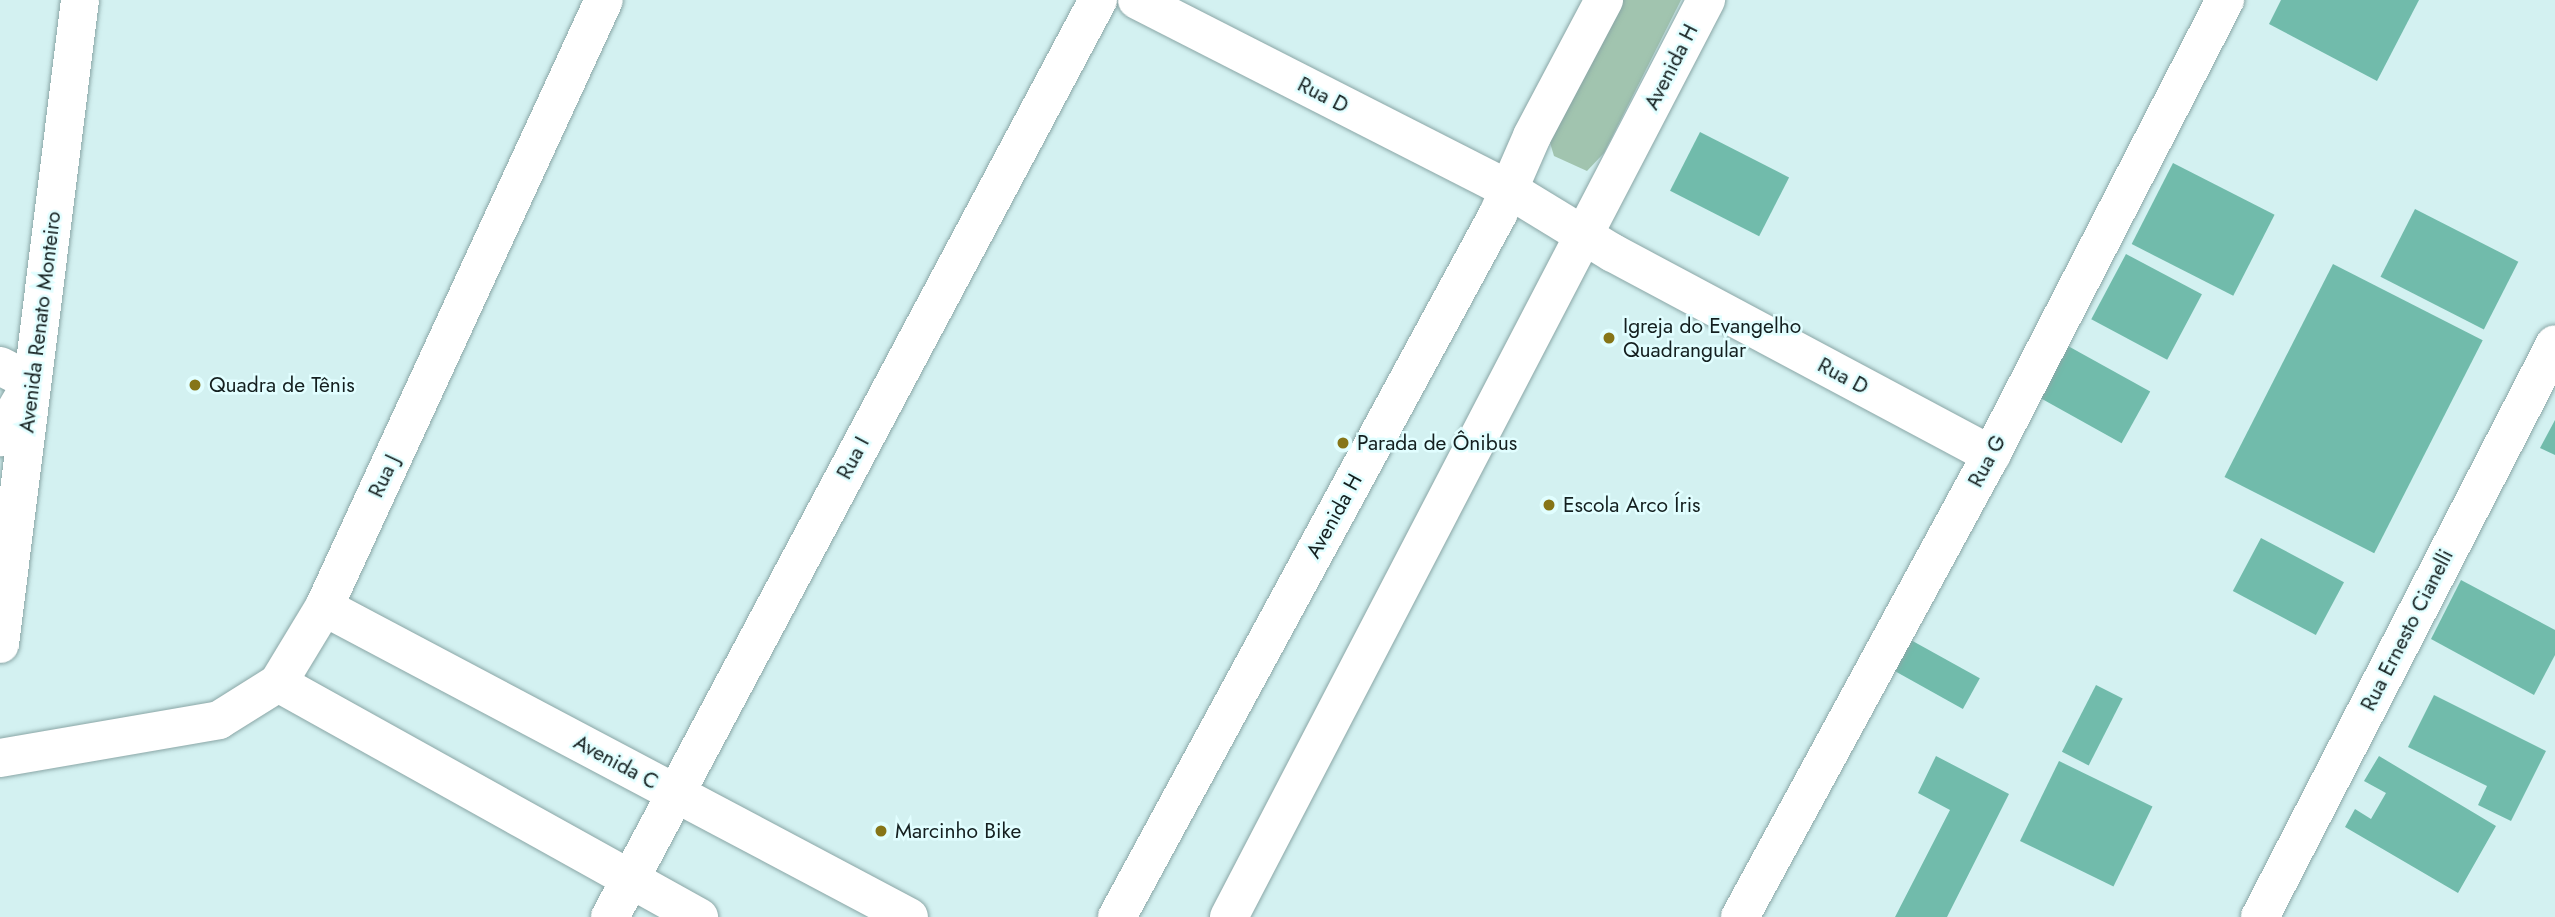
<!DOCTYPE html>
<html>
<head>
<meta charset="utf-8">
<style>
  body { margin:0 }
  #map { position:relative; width:2555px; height:917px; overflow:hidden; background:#d3f1f1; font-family:Jost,sans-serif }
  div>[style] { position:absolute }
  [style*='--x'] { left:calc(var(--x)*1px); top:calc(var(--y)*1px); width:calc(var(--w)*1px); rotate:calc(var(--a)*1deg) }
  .green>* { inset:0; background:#a1c4af }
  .building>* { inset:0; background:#71bbab; transform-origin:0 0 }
  .roads { filter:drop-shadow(0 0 2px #8aa6a6) drop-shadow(0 0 2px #8aa6a6) }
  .street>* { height:38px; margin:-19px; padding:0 19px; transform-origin:19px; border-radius:19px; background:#fff }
  .secondary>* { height:38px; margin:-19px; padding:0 19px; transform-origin:19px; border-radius:19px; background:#fff }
  .dots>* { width:19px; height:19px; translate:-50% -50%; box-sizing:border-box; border:4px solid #e1feff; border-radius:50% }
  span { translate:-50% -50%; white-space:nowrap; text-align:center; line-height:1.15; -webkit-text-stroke:5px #e1feff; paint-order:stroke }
  .street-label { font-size:21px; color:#141f1f }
  .poi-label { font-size:21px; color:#141f1f }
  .left { translate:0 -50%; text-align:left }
</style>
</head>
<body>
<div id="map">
  <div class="green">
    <div style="clip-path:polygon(1618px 0,1681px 0,1604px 153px,1587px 171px,1554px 156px,1548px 136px)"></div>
  </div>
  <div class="building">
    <div style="clip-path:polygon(2281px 0,2419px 0,2377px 81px,2269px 24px)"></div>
    <div style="left:1700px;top:132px;width:100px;height:66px;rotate:27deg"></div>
    <div style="left:2173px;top:163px;width:114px;height:91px;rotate:27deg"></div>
    <div style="left:2415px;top:209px;width:116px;height:76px;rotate:27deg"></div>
    <div style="left:2126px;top:254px;width:86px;height:74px;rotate:28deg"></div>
    <div style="left:2333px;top:264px;width:168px;height:239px;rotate:27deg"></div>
    <div style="left:2068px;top:346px;width:94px;height:59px;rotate:29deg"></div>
    <div style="clip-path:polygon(2555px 420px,2555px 455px,2540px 448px)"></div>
    <div style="left:2261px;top:538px;width:94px;height:60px;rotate:28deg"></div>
    <div style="clip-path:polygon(2461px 580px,2555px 630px,2555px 655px,2534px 695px,2431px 639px)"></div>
    <div style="left:1909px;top:639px;width:81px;height:35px;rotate:29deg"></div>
    <div style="left:2096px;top:685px;width:30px;height:75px;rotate:27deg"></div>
    <div style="clip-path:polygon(2434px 695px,2546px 751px,2511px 821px,2478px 805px,2487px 786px,2408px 747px)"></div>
    <div style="clip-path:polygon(1936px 756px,2009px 794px,1947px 917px,1895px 917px,1950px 810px,1918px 793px)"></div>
    <div style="clip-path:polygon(2379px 756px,2496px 826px,2458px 893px,2345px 827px,2355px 809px,2371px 819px,2386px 793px,2364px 781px)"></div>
    <div style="left:2059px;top:761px;width:104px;height:89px;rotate:26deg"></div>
  </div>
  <div class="roads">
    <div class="street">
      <div style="--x:1137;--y:0;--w:416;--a:27"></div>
      <div style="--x:1508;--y:189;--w:123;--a:31.4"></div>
      <div style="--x:1613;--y:253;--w:429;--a:28.1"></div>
      <div style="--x:0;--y:366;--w:36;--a:27"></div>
      <div style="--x:32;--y:382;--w:64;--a:120.2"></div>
      <div style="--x:324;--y:607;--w:662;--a:27.92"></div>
      <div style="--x:278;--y:683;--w:482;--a:29.1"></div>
      <div style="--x:0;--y:758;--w:222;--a:-9.8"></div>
      <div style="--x:219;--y:720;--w:70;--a:-32.1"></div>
      <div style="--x:278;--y:683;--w:89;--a:-58.8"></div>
      <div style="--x:324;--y:607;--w:668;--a:-65.24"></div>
      <div style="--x:610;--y:917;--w:1039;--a:-61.98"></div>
      <div style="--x:1117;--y:917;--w:800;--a:-61.54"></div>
      <div style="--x:1498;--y:214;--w:85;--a:-66.4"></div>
      <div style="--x:1532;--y:136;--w:154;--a:-62.1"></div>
      <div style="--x:1229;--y:917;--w:1034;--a:-62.52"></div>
      <div style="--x:1740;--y:917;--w:526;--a:-61.49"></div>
      <div style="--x:1991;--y:455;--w:512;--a:-62.78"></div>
      <div style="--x:2260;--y:917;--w:644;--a:-62.76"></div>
    </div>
    <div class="secondary">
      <div style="--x:0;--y:644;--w:649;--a:-82.92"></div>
    </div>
  </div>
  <div class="dots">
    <div style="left:1609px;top:338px;background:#867518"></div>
    <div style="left:195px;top:385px;background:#867518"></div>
    <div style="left:1343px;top:443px;background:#867518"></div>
    <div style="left:1549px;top:505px;background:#867518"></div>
    <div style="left:881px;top:831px;background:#867518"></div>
  </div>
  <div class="street-label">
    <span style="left:1671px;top:67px;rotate:-63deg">Avenida H</span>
    <span style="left:1323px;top:95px;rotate:27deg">Rua D</span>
    <span style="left:40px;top:322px;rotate:-83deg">Avenida Renato Monteiro</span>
    <span style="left:1843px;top:376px;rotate:28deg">Rua D</span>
    <span style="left:853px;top:458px;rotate:-62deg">Rua I</span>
    <span style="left:1987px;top:461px;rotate:-62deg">Rua G</span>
    <span style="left:384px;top:476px;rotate:-65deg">Rua J</span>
    <span style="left:1334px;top:516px;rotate:-61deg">Avenida H</span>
    <span style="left:2407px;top:630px;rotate:-63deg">Rua Ernesto Cianelli</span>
    <span style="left:616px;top:762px;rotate:28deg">Avenida C</span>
  </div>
  <div class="poi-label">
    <span class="left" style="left:1623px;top:338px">Igreja do Evangelho<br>Quadrangular</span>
    <span class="left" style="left:209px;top:385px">Quadra de Tênis</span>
    <span class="left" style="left:1357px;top:443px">Parada de Ônibus</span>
    <span class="left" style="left:1563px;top:505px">Escola Arco Íris</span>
    <span class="left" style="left:895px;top:831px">Marcinho Bike</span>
  </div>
</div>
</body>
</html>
